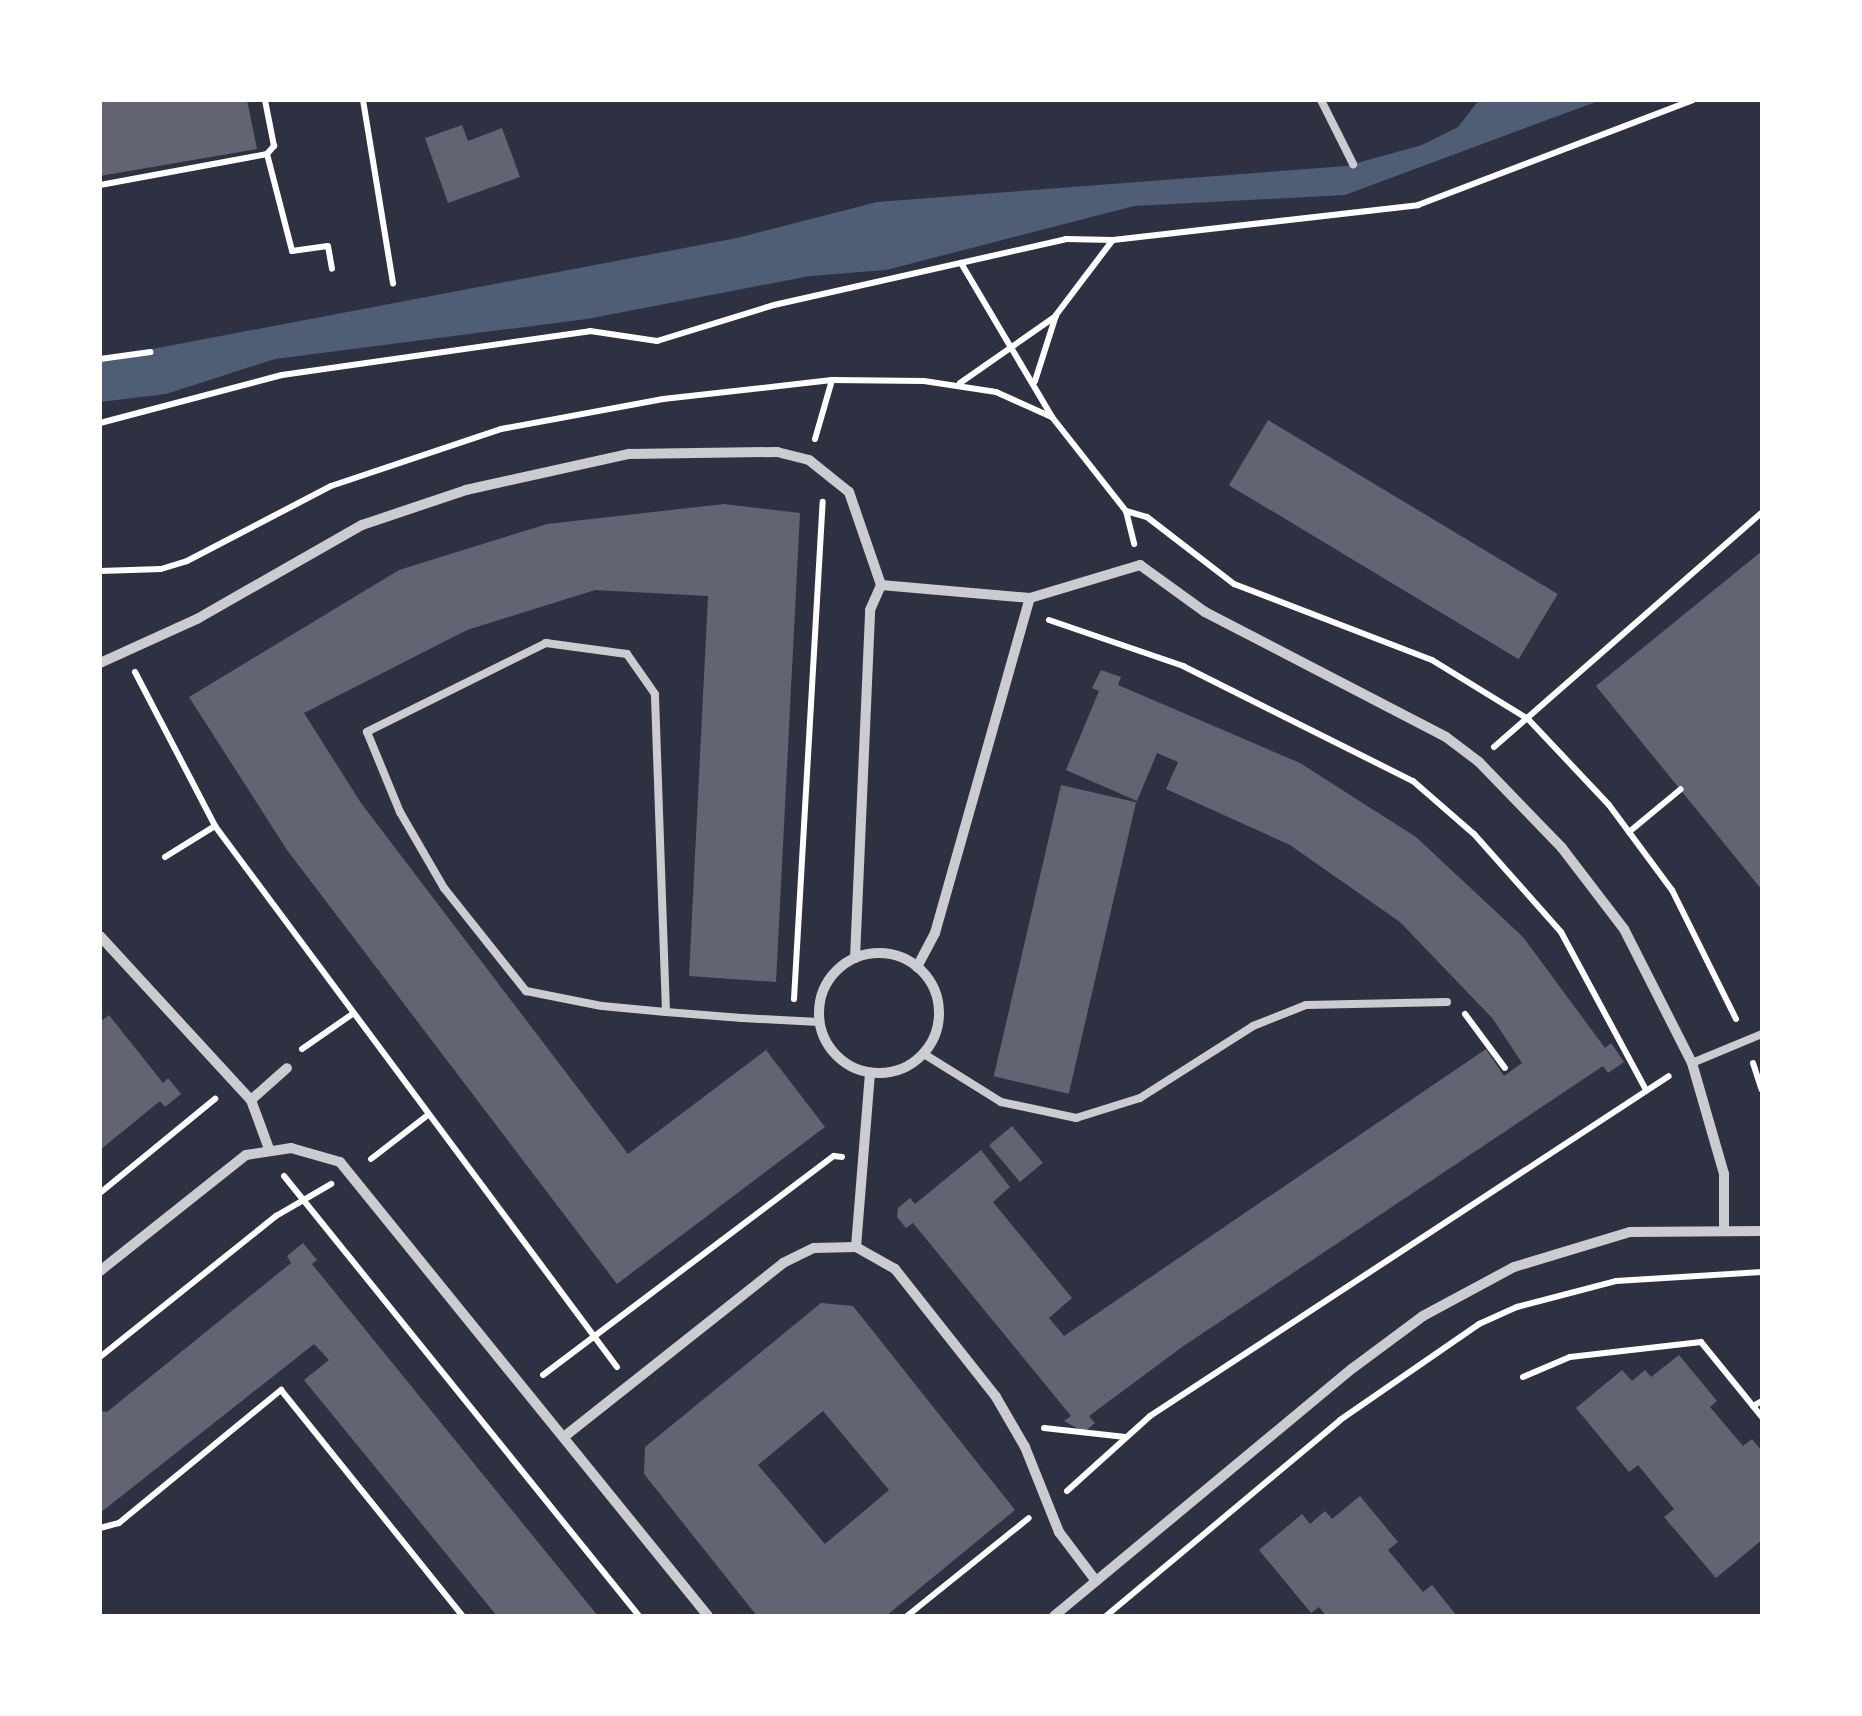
<!DOCTYPE html>
<html>
<head>
<meta charset="utf-8">
<style>
  body { margin:0 }
  #map { position:relative; width:1862px; height:1716px; overflow:hidden; background:#2d3142; font-family:"Nunito Sans",sans-serif }
  div>[style] { position:absolute }
  [style*='--x'] { left:calc(var(--x)*1px); top:calc(var(--y)*1px); width:calc(var(--w)*1px); rotate:calc(var(--a)*1deg) }
  .water>* { inset:0; background:#4f5d75 }
  .building>* { inset:0; background:#626471; transform-origin:0 0 }
  .path>* { height:6px; margin:-3px; padding:0 3px; transform-origin:3px; border-radius:3px; background:#fff }
  .service>* { height:8px; margin:-4px; padding:0 4px; transform-origin:4px; border-radius:4px; background:#caccd0 }
  .minor>* { height:10px; margin:-5px; padding:0 5px; transform-origin:5px; border-radius:5px; background:#caccd0 }
  .minor>.ring { margin:-5px; padding:0; box-sizing:content-box; background:none; border:10px solid #caccd0; border-radius:50% }
  span { translate:-50% -50%; white-space:nowrap; text-align:center; line-height:1.15; -webkit-text-stroke:10px #fff; paint-order:stroke }
  .frame { position:absolute; inset:0; border:102px solid #fff; pointer-events:none }
</style>
</head>
<body>
<div id="map">
  <div class="water">
    <div style="clip-path:polygon(1479px 100px,1601px 100px,1345px 195px,1134px 206px,886px 270px,810px 276px,587px 319px,275px 359px,166px 394px,100px 402px,100px 359px,737px 238px,877px 202px,1346px 166px,1422px 145px,1458px 127px)"></div>
  </div>
  <div class="building">
    <div style="clip-path:polygon(100px 100px,247px 100px,257px 149px,100px 176px)"></div>
    <div style="clip-path:polygon(462px 125px,468px 141px,502px 128px,520px 177px,448px 203px,425px 138px)"></div>
    <div style="left:1268px;top:420px;width:338px;height:76px;rotate:31deg"></div>
    <div style="clip-path:polygon(724px 504px,800px 513px,776px 982px,689px 976px,708px 596px,595px 590px,467px 630px,304px 713px,361px 803px,628px 1154px,766px 1050px,825px 1127px,617px 1284px,287px 850px,189px 697px,399px 570px,547px 524px)"></div>
    <div style="clip-path:polygon(1762px 551px,1762px 890px,1596px 686px)"></div>
    <div style="clip-path:polygon(1101px 670px,1121px 677px,1118px 685px,1300px 763px,1416px 837px,1523px 937px,1605px 1048px,1611px 1043px,1624px 1062px,1608px 1073px,1603px 1066px,1182px 1347px,1089px 1416px,1095px 1423px,1084px 1432px,1064px 1421px,1071px 1416px,913px 1223px,906px 1228px,897px 1217px,898px 1208px,910px 1198px,915px 1204px,981px 1150px,1010px 1187px,993px 1202px,1072px 1298px,1049px 1318px,1064px 1336px,1486px 1049px,1504px 1076px,1522px 1063px,1493px 1019px,1400px 922px,1290px 845px,1166px 789px,1178px 762px,1157px 753px,1137px 801px,1066px 770px,1099px 691px,1092px 688px)"></div>
    <div style="left:1061px;top:785px;width:77px;height:299px;rotate:13deg"></div>
    <div style="clip-path:polygon(109px 1015px,163px 1083px,168px 1078px,181px 1094px,165px 1107px,160px 1101px,100px 1150px,100px 1022px)"></div>
    <div style="left:1012px;top:1126px;width:48px;height:30px;rotate:50deg"></div>
    <div style="clip-path:polygon(303px 1243px,317px 1260px,312px 1264px,598px 1616px,497px 1616px,304px 1380px,329px 1360px,314px 1344px,100px 1513px,100px 1411px,107px 1412px,291px 1263px,287px 1256px)"></div>
    <div style="clip-path:polygon(evenodd,821px 1303px,853px 1306px,1015px 1510px,886px 1616px,757px 1616px,644px 1474px,645px 1447px,821px 1303px,823px 1411px,889px 1490px,825px 1544px,758px 1465px,823px 1411px)"></div>
    <div style="clip-path:polygon(1679px 1355px,1717px 1401px,1710px 1407px,1743px 1446px,1752px 1439px,1762px 1451px,1762px 1540px,1716px 1578px,1664px 1517px,1674px 1509px,1638px 1465px,1629px 1472px,1576px 1408px,1622px 1370px,1632px 1381px,1645px 1370px,1651px 1377px)"></div>
    <div style="clip-path:polygon(1360px 1496px,1398px 1542px,1388px 1550px,1423px 1592px,1432px 1585px,1457px 1616px,1326px 1616px,1319px 1607px,1311px 1613px,1259px 1550px,1302px 1514px,1310px 1524px,1325px 1511px,1332px 1519px)"></div>
  </div>
  <div class="path">
    <div style="--x:363;--y:100;--w:186;--a:80.7"></div>
    <div style="--x:267;--y:154;--w:100;--a:75.5"></div>
    <div style="--x:292;--y:251;--w:36;--a:-8"></div>
    <div style="--x:328;--y:246;--w:23;--a:80"></div>
    <div style="--x:100;--y:185;--w:170;--a:-10.5"></div>
    <div style="--x:267;--y:154;--w:11;--a:-49"></div>
    <div style="--x:274;--y:146;--w:47;--a:-101.1"></div>
    <div style="--x:961;--y:263;--w:179;--a:59.4"></div>
    <div style="--x:1052;--y:417;--w:120;--a:51.8"></div>
    <div style="--x:1126;--y:511;--w:34;--a:76"></div>
    <div style="--x:100;--y:359;--w:51;--a:-7.8"></div>
    <div style="--x:1035;--y:381;--w:69;--a:-72.3"></div>
    <div style="--x:1056;--y:315;--w:93;--a:-52.9"></div>
    <div style="--x:960;--y:383;--w:117;--a:-34.9"></div>
    <div style="--x:100;--y:423;--w:188;--a:-14.8"></div>
    <div style="--x:282;--y:375;--w:311;--a:-8.1"></div>
    <div style="--x:590;--y:331;--w:68;--a:8.5"></div>
    <div style="--x:657;--y:341;--w:122;--a:-17.1"></div>
    <div style="--x:774;--y:305;--w:299;--a:-12.7"></div>
    <div style="--x:1066;--y:239;--w:47;--a:1.2"></div>
    <div style="--x:1113;--y:240;--w:307;--a:-6.5"></div>
    <div style="--x:1418;--y:205;--w:294;--a:-20.9"></div>
    <div style="--x:815;--y:439;--w:61;--a:-73.9"></div>
    <div style="--x:1126;--y:511;--w:22;--a:16"></div>
    <div style="--x:1147;--y:517;--w:110;--a:37.6"></div>
    <div style="--x:1234;--y:584;--w:212;--a:21"></div>
    <div style="--x:1432;--y:660;--w:113;--a:31.6"></div>
    <div style="--x:1528;--y:719;--w:118;--a:46.7"></div>
    <div style="--x:1609;--y:805;--w:106;--a:53.5"></div>
    <div style="--x:1672;--y:890;--w:144;--a:63.6"></div>
    <div style="--x:100;--y:571;--w:61;--a:-1.9"></div>
    <div style="--x:161;--y:569;--w:27;--a:-17"></div>
    <div style="--x:187;--y:561;--w:162;--a:-27.5"></div>
    <div style="--x:331;--y:486;--w:179;--a:-18.5"></div>
    <div style="--x:501;--y:429;--w:165;--a:-10.5"></div>
    <div style="--x:663;--y:399;--w:170;--a:-6.4"></div>
    <div style="--x:832;--y:380;--w:92;--a:0.6"></div>
    <div style="--x:924;--y:381;--w:73;--a:8.7"></div>
    <div style="--x:996;--y:392;--w:61;--a:24.1"></div>
    <div style="--x:1049;--y:620;--w:142;--a:18.9"></div>
    <div style="--x:1183;--y:666;--w:257;--a:26.6"></div>
    <div style="--x:1413;--y:781;--w:81;--a:41"></div>
    <div style="--x:1474;--y:834;--w:131;--a:48.4"></div>
    <div style="--x:1561;--y:932;--w:179;--a:61.7"></div>
    <div style="--x:135;--y:672;--w:174;--a:62.5"></div>
    <div style="--x:215;--y:826;--w:674;--a:53.39"></div>
    <div style="--x:1494;--y:747;--w:356;--a:-41.2"></div>
    <div style="--x:1629;--y:832;--w:67;--a:-39.6"></div>
    <div style="--x:165;--y:857;--w:59;--a:-31.8"></div>
    <div style="--x:794;--y:999;--w:498;--a:-86.7"></div>
    <div style="--x:1465;--y:1014;--w:67;--a:53.5"></div>
    <div style="--x:302;--y:1049;--w:60;--a:-34.8"></div>
    <div style="--x:1753;--y:1063;--w:28;--a:72"></div>
    <div style="--x:371;--y:1159;--w:72;--a:-37.7"></div>
    <div style="--x:284;--y:1176;--w:565;--a:51.1"></div>
    <div style="--x:100;--y:1193;--w:149;--a:-39.3"></div>
    <div style="--x:100;--y:1357;--w:226;--a:-38.7"></div>
    <div style="--x:276;--y:1216;--w:64;--a:-30.2"></div>
    <div style="--x:543;--y:1375;--w:364;--a:-37"></div>
    <div style="--x:834;--y:1156;--w:8;--a:7"></div>
    <div style="--x:1523;--y:1377;--w:51;--a:-23.1"></div>
    <div style="--x:1570;--y:1357;--w:132;--a:-6.5"></div>
    <div style="--x:1701;--y:1342;--w:82;--a:50.9"></div>
    <div style="--x:1753;--y:1406;--w:10;--a:-29"></div>
    <div style="--x:1753;--y:1406;--w:14;--a:51"></div>
    <div style="--x:1044;--y:1428;--w:82;--a:6.3"></div>
    <div style="--x:1067;--y:1491;--w:112;--a:-42.1"></div>
    <div style="--x:1150;--y:1416;--w:620;--a:-33.23"></div>
    <div style="--x:100;--y:1528;--w:20;--a:-15"></div>
    <div style="--x:119;--y:1523;--w:210;--a:-39.4"></div>
    <div style="--x:281;--y:1390;--w:290;--a:51.2"></div>
    <div style="--x:907;--y:1616;--w:156;--a:-38.8"></div>
    <div style="--x:1106;--y:1616;--w:305;--a:-39.9"></div>
    <div style="--x:1340;--y:1420;--w:169;--a:-34.6"></div>
    <div style="--x:1479;--y:1324;--w:42;--a:-24.1"></div>
    <div style="--x:1517;--y:1307;--w:102;--a:-14.7"></div>
    <div style="--x:1616;--y:1281;--w:146;--a:-3.5"></div>
  </div>
  <div class="service">
    <div style="--x:1321;--y:100;--w:72;--a:63.4"></div>
    <div style="--x:666;--y:1012;--w:318;--a:-92"></div>
    <div style="--x:655;--y:694;--w:49;--a:-125"></div>
    <div style="--x:627;--y:654;--w:82;--a:-172.3"></div>
    <div style="--x:546;--y:643;--w:200;--a:153.6"></div>
    <div style="--x:367;--y:732;--w:87;--a:67.6"></div>
    <div style="--x:400;--y:812;--w:88;--a:59.9"></div>
    <div style="--x:444;--y:888;--w:132;--a:51.5"></div>
    <div style="--x:526;--y:991;--w:77;--a:11.2"></div>
    <div style="--x:602;--y:1006;--w:64;--a:5.4"></div>
    <div style="--x:666;--y:1012;--w:76;--a:4.5"></div>
    <div style="--x:742;--y:1018;--w:77;--a:3"></div>
    <div style="--x:924;--y:1054;--w:91;--a:31.9"></div>
    <div style="--x:1001;--y:1102;--w:77;--a:12"></div>
    <div style="--x:1076;--y:1118;--w:67;--a:-17.4"></div>
    <div style="--x:1140;--y:1098;--w:134;--a:-32.5"></div>
    <div style="--x:1253;--y:1026;--w:57;--a:-21.6"></div>
    <div style="--x:1306;--y:1005;--w:141;--a:-1.2"></div>
    <div style="--x:1692;--y:1063;--w:76;--a:-22.5"></div>
  </div>
  <div class="minor">
    <div style="--x:881;--y:585;--w:150;--a:5"></div>
    <div style="--x:1030;--y:598;--w:115;--a:-16.7"></div>
    <div style="--x:1140;--y:565;--w:80;--a:35.9"></div>
    <div style="--x:1205;--y:612;--w:271;--a:27.4"></div>
    <div style="--x:1446;--y:737;--w:41;--a:37.1"></div>
    <div style="--x:1479;--y:762;--w:120;--a:46"></div>
    <div style="--x:1562;--y:848;--w:102;--a:52.6"></div>
    <div style="--x:1624;--y:929;--w:150;--a:63.1"></div>
    <div style="--x:1692;--y:1063;--w:116;--a:73.9"></div>
    <div style="--x:1724;--y:1174;--w:55;--a:90"></div>
    <div style="--x:100;--y:663;--w:107;--a:-24.4"></div>
    <div style="--x:197;--y:619;--w:190;--a:-29.7"></div>
    <div style="--x:362;--y:525;--w:110;--a:-18.6"></div>
    <div style="--x:466;--y:490;--w:167;--a:-12.5"></div>
    <div style="--x:629;--y:454;--w:148;--a:-0.8"></div>
    <div style="--x:777;--y:452;--w:33;--a:14"></div>
    <div style="--x:809;--y:460;--w:51;--a:38.7"></div>
    <div style="--x:849;--y:492;--w:98;--a:71"></div>
    <div style="--x:100;--y:936;--w:223;--a:47.4"></div>
    <div style="--x:251;--y:1100;--w:52;--a:69.8"></div>
    <div class="ring" style="left:819px;top:953px;width:110px;height:110px"></div>
    <div style="--x:855;--y:958;--w:348;--a:-87.5"></div>
    <div style="--x:870;--y:610;--w:27;--a:-66"></div>
    <div style="--x:917;--y:967;--w:38;--a:-62"></div>
    <div style="--x:935;--y:933;--w:348;--a:-74.2"></div>
    <div style="--x:251;--y:1100;--w:48;--a:-41.6"></div>
    <div style="--x:856;--y:1247;--w:175;--a:-85.4"></div>
    <div style="--x:100;--y:1271;--w:186;--a:-38.5"></div>
    <div style="--x:246;--y:1155;--w:46;--a:-8.8"></div>
    <div style="--x:291;--y:1148;--w:51;--a:15.9"></div>
    <div style="--x:340;--y:1162;--w:584;--a:50.97"></div>
    <div style="--x:565;--y:1436;--w:278;--a:-38.4"></div>
    <div style="--x:783;--y:1263;--w:34;--a:-26"></div>
    <div style="--x:814;--y:1248;--w:42;--a:-1.4"></div>
    <div style="--x:856;--y:1247;--w:45;--a:29.4"></div>
    <div style="--x:895;--y:1269;--w:163;--a:51.7"></div>
    <div style="--x:996;--y:1397;--w:58;--a:59.9"></div>
    <div style="--x:1025;--y:1447;--w:92;--a:68.2"></div>
    <div style="--x:1059;--y:1532;--w:61;--a:52.9"></div>
    <div style="--x:1054;--y:1616;--w:388;--a:-39.7"></div>
    <div style="--x:1353;--y:1368;--w:87;--a:-36.6"></div>
    <div style="--x:1423;--y:1316;--w:103;--a:-28.3"></div>
    <div style="--x:1514;--y:1267;--w:121;--a:-16.8"></div>
    <div style="--x:1630;--y:1232;--w:132;--a:-0.4"></div>
  </div>
  <div class="frame"></div>
</div>
</body>
</html>
